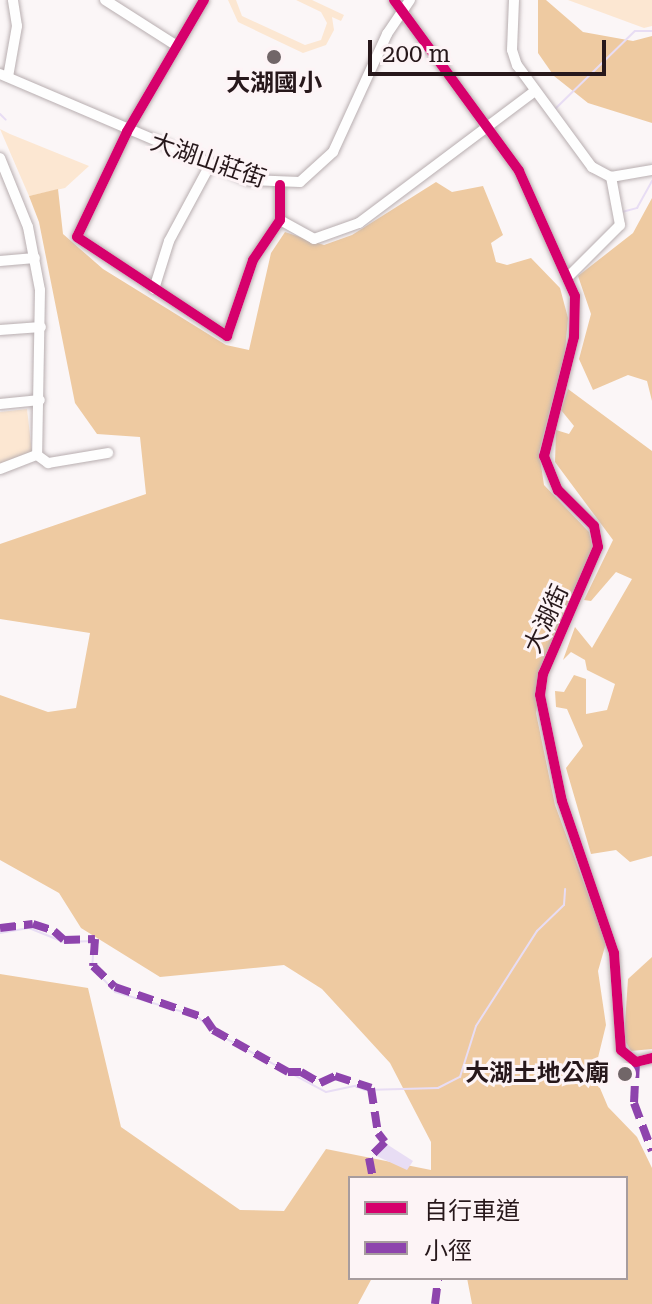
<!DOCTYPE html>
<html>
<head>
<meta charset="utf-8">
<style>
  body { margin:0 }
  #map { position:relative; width:652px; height:1304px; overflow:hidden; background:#fbf6f7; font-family:"Roboto Serif","Noto Sans TC",serif }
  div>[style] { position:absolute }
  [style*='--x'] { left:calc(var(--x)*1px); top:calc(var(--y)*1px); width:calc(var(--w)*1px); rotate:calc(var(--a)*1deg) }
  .green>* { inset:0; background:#fce7d2 }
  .forest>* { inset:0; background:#eecaa1 }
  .water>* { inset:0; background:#e8ddf4 }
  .stream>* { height:2px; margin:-1px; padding:0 1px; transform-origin:1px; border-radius:1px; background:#e8ddf4 }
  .roads { filter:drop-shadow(0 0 2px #b8aeb0) drop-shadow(0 0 2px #b8aeb0) }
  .minor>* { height:10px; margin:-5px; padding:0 5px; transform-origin:5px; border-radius:5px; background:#fefefe }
  .quiet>* { height:8px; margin-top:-4px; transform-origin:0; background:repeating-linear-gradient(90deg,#8e44ad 0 16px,transparent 0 24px) }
  .cycleway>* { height:10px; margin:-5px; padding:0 5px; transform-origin:5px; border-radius:5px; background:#d6006c }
  .dots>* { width:22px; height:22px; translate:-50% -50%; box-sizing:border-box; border:4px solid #fdf4f6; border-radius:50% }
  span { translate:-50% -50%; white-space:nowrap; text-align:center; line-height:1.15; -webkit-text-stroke:6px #fdf4f6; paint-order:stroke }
  .poi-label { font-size:24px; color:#27181b; font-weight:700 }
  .right { translate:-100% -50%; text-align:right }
  .street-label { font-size:24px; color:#27181b }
  .legend { position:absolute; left:348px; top:1176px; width:280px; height:104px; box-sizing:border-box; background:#fdf4f6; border:2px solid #a79c9e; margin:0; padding:10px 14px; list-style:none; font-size:24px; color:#27181b }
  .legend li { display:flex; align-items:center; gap:16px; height:40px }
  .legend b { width:40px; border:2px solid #a79c9e }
  .scale { position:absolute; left:368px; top:40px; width:238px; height:36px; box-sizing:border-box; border:4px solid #27181b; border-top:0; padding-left:10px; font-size:24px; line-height:28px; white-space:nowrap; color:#27181b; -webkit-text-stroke:6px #fdf4f6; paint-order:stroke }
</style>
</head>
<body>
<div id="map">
  <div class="green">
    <div style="clip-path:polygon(228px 0,236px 0,242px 16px,305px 45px,321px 40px,327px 23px,321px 12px,296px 0,312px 0,344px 15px,341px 21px,332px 17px,334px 30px,326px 45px,303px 53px,238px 22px)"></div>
    <div style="clip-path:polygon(568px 0,652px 0,652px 26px,644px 28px)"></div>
    <div style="clip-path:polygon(0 129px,10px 134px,89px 166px,65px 188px,29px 196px)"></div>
    <div style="clip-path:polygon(27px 409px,32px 453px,0 464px,0 412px)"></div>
  </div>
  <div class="forest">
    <div style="clip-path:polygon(538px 0,546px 0,583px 32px,633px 41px,652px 36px,652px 123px,588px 103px,554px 76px,538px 53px)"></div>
    <div style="clip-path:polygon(436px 182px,452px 192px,483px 186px,503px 235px,491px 243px,496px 262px,507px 265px,531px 258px,560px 288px,568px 318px,565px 352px,539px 452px,544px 485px,589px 532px,593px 550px,544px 659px,536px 713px,555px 805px,606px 943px,598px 971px,606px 1025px,594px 1074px,608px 1107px,637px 1137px,652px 1168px,652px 1304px,472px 1304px,467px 1278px,626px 1278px,626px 1178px,350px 1178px,350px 1278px,372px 1278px,358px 1304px,0 1304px,0 974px,88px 988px,121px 1127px,240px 1210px,284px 1211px,326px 1149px,431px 1170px,431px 1142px,390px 1063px,322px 989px,284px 965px,160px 977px,81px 928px,59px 893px,0 860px,0 695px,48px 712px,76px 708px,90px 633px,0 619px,0 544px,146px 494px,140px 437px,97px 434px,75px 403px,39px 222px,29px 196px,58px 189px,63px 234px,103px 269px,226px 345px,249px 350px,271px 253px,285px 232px,324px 245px,352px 235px)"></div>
    <div style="clip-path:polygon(652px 198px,652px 401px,647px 381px,628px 375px,593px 390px,579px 359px,591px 314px,578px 276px,633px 233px)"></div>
    <div style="clip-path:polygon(568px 389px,652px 451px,652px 856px,630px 862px,616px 850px,591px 854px,566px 768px,583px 746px,567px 709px,556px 707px,555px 691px,564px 692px,574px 675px,586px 679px,586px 714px,607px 710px,615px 684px,587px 670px,585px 660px,571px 652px,563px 660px,575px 627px,592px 648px,632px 579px,616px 572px,591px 601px,584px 600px,613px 540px,555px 462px,556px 430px,569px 434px,574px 426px,561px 410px)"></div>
    <div style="clip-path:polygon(652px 957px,652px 1049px,631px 1051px,624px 1039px,628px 979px)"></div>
  </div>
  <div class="water">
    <div style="clip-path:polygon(388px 1145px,413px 1161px,407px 1170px,372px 1154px)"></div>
  </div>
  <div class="stream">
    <div style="--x:554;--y:110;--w:113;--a:-44.3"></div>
    <div style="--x:635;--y:31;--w:17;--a:0"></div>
    <div style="--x:0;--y:114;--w:8;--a:45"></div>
    <div style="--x:622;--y:212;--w:16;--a:-15"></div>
    <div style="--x:637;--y:208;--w:31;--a:-61"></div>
    <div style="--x:0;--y:933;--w:29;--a:-10"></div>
    <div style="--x:29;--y:928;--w:38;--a:22"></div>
    <div style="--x:64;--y:942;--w:30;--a:-2"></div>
    <div style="--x:94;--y:941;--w:26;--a:94"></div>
    <div style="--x:92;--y:967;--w:34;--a:47"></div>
    <div style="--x:115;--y:992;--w:85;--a:16.3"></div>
    <div style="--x:197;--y:1016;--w:21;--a:45"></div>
    <div style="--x:212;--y:1031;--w:129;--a:28.2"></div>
    <div style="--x:326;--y:1092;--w:30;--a:-12"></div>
    <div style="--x:355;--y:1086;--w:11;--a:22"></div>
    <div style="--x:365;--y:1090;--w:73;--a:-1.6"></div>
    <div style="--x:438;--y:1088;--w:25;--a:-27"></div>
    <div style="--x:460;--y:1077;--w:53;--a:-72.6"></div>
    <div style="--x:476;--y:1026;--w:113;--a:-57.3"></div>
    <div style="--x:537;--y:931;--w:37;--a:-44"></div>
    <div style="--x:564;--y:905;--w:16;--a:-86"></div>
  </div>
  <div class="roads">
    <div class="minor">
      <div style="--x:105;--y:0;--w:85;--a:32.6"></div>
      <div style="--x:204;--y:0;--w:153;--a:120.3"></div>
      <div style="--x:127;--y:132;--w:116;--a:115.5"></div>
      <div style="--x:77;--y:237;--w:180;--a:33.4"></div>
      <div style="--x:227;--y:336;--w:80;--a:-71.1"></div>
      <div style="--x:253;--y:260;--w:48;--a:-56"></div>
      <div style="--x:280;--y:220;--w:35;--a:-90"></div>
      <div style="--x:394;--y:0;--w:212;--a:53.8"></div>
      <div style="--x:519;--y:171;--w:137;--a:65.9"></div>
      <div style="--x:575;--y:296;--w:41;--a:91.4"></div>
      <div style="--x:574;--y:337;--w:123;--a:104.1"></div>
      <div style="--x:544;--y:456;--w:37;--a:68"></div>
      <div style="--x:558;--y:490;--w:51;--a:45"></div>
      <div style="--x:594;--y:526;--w:21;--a:79"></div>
      <div style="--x:598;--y:547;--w:138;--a:113.4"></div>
      <div style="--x:543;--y:674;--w:21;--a:98"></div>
      <div style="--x:540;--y:695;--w:108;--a:78.3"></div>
      <div style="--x:562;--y:801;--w:161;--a:71.1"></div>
      <div style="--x:614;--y:953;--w:97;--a:85.9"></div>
      <div style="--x:621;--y:1050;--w:19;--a:39"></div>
      <div style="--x:636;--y:1062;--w:16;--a:-14"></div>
      <div style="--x:514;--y:0;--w:50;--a:92.3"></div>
      <div style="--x:512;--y:50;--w:16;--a:72"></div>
      <div style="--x:517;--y:65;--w:127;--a:53.7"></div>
      <div style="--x:592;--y:167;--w:21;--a:28"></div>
      <div style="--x:611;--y:177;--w:42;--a:-9.7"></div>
      <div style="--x:0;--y:74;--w:271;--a:23.1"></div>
      <div style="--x:249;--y:180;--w:51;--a:2.2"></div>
      <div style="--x:300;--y:182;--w:45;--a:-42.3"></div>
      <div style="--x:333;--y:152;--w:130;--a:-65.4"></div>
      <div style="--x:387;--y:34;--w:41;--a:-55.9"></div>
      <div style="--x:8;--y:77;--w:52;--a:-80"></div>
      <div style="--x:17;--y:26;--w:26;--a:-99"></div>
      <div style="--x:0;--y:158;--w:74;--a:67.9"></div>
      <div style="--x:28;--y:227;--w:64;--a:79.2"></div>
      <div style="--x:40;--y:290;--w:165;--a:91"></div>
      <div style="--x:280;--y:220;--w:39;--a:29"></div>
      <div style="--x:314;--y:239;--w:48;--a:-19.6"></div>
      <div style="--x:359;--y:223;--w:220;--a:-36.9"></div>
      <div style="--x:0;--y:261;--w:35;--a:-5"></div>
      <div style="--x:567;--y:278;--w:75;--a:-45"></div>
      <div style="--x:620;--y:225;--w:49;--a:-100.6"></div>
      <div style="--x:154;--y:289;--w:50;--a:-72.6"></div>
      <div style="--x:169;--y:241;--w:86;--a:-61.7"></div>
      <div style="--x:0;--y:330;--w:41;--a:-4.2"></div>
      <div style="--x:0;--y:404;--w:40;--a:-5.7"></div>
      <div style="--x:0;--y:469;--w:40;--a:-21"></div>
      <div style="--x:37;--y:455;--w:14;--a:36"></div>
      <div style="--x:48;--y:463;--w:61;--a:-9.5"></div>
    </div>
  </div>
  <div class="quiet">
    <div style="--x:0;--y:928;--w:33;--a:-7"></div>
    <div style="--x:33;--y:924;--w:22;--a:18"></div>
    <div style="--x:54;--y:931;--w:13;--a:42"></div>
    <div style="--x:64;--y:940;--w:31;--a:-2"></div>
    <div style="--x:95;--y:939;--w:27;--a:94"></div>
    <div style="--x:93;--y:966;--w:30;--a:44"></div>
    <div style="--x:115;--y:987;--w:95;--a:19"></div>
    <div style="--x:205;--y:1018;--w:14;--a:56"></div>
    <div style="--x:213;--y:1030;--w:86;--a:29.2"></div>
    <div style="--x:288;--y:1072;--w:13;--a:0"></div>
    <div style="--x:301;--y:1072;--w:22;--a:30"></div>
    <div style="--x:320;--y:1083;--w:17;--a:-25"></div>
    <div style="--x:335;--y:1076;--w:38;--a:18"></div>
    <div style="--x:371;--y:1088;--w:46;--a:81.2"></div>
    <div style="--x:378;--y:1133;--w:11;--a:52"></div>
    <div style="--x:385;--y:1142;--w:23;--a:135"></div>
    <div style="--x:369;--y:1158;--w:20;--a:79"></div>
    <div style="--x:636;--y:1062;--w:41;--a:92.8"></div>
    <div style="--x:634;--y:1103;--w:51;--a:69.4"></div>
    <div style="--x:435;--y:1304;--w:26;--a:-83"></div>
  </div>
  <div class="cycleway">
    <div style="--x:204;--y:0;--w:153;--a:120.3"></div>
    <div style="--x:127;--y:132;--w:116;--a:115.5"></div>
    <div style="--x:77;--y:237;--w:180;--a:33.4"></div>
    <div style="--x:227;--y:336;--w:80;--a:-71.1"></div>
    <div style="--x:253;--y:260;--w:48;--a:-56"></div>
    <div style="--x:280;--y:220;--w:35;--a:-90"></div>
    <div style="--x:394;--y:0;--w:212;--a:53.8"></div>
    <div style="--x:519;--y:171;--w:137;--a:65.9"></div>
    <div style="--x:575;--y:296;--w:41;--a:91.4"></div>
    <div style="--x:574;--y:337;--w:123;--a:104.1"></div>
    <div style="--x:544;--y:456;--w:37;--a:68"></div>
    <div style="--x:558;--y:490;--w:51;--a:45"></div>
    <div style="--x:594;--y:526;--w:21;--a:79"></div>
    <div style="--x:598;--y:547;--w:138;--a:113.4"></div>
    <div style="--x:543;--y:674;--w:21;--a:98"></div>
    <div style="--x:540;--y:695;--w:108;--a:78.3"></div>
    <div style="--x:562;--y:801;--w:161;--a:71.1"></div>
    <div style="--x:614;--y:953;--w:97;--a:85.9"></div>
    <div style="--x:621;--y:1050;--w:19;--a:39"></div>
    <div style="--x:636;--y:1062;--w:16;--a:-14"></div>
  </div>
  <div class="dots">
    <div style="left:274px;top:57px;background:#716668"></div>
    <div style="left:625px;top:1074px;background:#716668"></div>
  </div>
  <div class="poi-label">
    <span style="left:274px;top:84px">大湖國小</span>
    <span class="right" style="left:609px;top:1074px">大湖土地公廟</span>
  </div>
  <div class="street-label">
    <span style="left:208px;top:161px;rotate:19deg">大湖山莊街</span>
    <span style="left:547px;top:619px;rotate:-65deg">大湖街</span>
  </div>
  <ul class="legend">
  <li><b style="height:10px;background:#d6006c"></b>自行車道</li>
  <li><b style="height:10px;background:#8e44ad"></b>小徑</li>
  </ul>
  <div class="scale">200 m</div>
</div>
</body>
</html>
